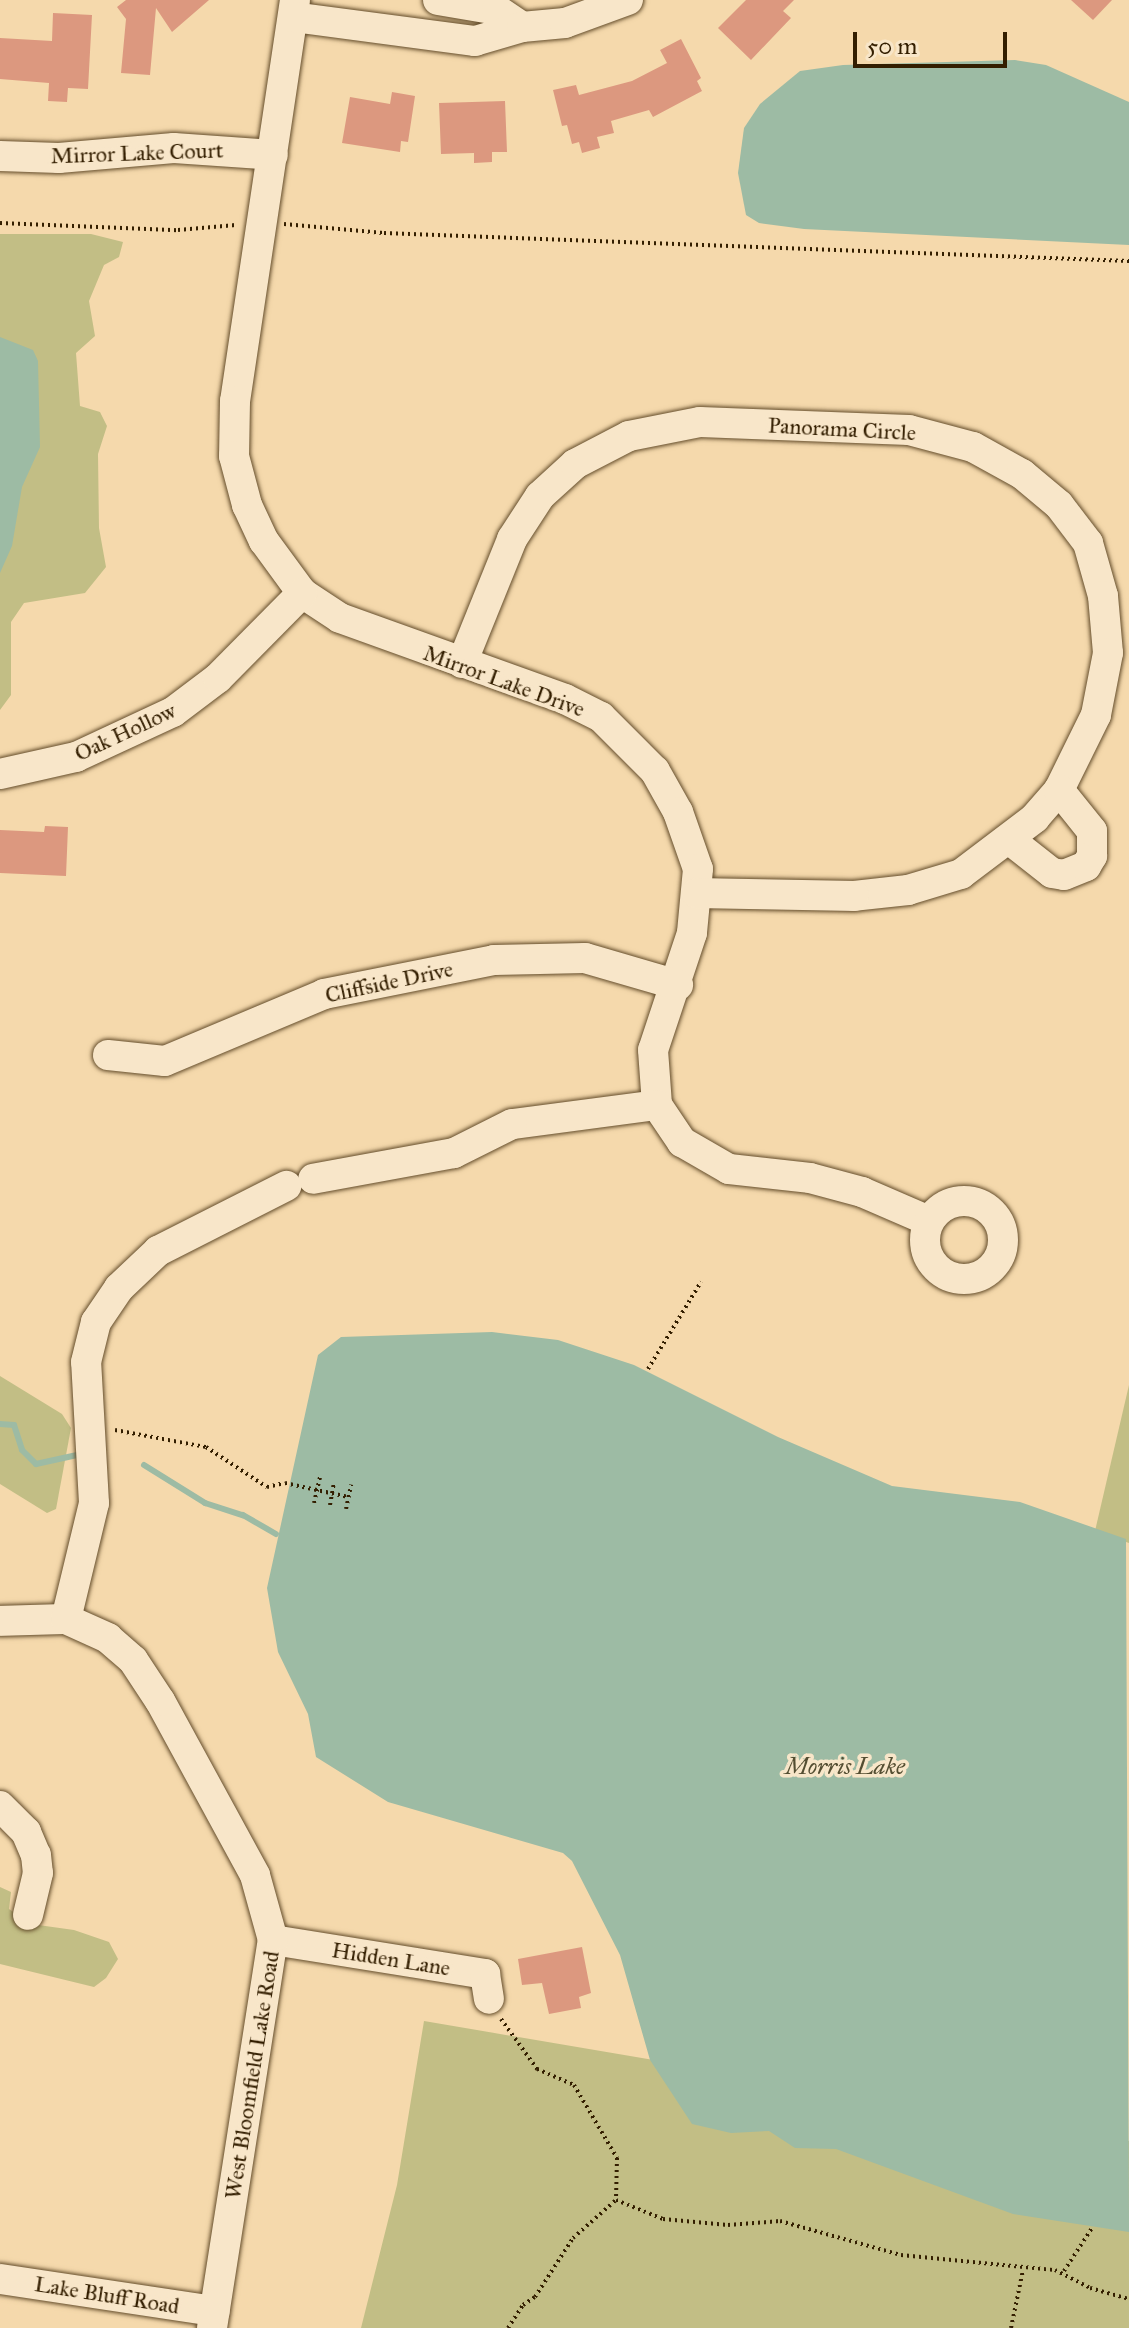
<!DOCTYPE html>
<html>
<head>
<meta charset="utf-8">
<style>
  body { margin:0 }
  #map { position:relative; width:1129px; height:2328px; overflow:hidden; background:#f5d9ac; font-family:"IM FELL Great Primer",serif }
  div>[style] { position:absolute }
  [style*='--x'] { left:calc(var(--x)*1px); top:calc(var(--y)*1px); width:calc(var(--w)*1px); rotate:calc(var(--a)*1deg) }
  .green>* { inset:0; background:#c2be85 }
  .water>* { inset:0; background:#9dbba4 }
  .stream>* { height:6px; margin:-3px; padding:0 3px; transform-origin:3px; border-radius:3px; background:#9dbba4 }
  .building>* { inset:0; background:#dc987f }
  .path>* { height:4px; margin-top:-2px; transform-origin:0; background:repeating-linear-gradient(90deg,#331e00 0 2px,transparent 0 6px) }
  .roads { filter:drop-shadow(0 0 2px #644d2b) drop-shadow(0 0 2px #644d2b) }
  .minor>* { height:30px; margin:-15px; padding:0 15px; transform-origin:15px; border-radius:15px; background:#f8e6c9 }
  .minor>.ring { margin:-15px; padding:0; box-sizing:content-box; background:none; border:30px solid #f8e6c9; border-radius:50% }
  span { translate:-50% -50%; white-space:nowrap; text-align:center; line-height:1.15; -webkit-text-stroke:7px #f8e6c9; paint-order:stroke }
  .street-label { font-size:22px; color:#331e00 }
  .water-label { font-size:24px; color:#534d31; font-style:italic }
  .scale { position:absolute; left:853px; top:32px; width:154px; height:36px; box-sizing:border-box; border:4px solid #331e00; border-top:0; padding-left:10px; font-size:24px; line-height:28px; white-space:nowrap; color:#331e00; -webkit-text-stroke:6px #f8e6c9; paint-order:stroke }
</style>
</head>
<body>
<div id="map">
  <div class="green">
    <div style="clip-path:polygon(0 234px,91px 234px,123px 242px,119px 257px,104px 265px,89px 301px,95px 336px,76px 353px,80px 406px,100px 412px,107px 426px,98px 454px,99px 528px,106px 567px,85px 593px,24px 603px,11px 622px,11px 695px,0 710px)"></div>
    <div style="clip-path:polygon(0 1376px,62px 1414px,71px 1428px,56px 1509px,47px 1513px,0 1484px)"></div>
    <div style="clip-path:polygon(1129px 1385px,1129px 1543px,1095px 1531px)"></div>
    <div style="clip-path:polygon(0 1887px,11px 1892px,9px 1909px,31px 1924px,74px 1930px,109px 1942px,118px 1959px,106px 1978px,94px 1987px,0 1964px)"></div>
    <div style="clip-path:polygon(424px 2021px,1129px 2141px,1129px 2328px,361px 2328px,397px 2185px)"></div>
  </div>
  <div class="water">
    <div style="clip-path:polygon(1015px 60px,1046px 65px,1129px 102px,1129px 245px,804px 229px,759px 223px,746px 215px,738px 173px,744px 128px,760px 104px,800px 71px,843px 65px)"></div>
    <div style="clip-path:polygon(0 337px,33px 350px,38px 361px,40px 447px,22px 487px,12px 546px,0 573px)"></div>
    <div style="clip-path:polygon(492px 1332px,558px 1340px,634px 1365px,778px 1437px,892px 1486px,1020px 1502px,1126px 1539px,1129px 2232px,1013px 2214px,836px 2149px,795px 2148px,769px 2131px,731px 2133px,692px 2124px,650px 2060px,620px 1955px,572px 1861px,563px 1853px,388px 1802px,316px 1757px,308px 1714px,278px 1652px,267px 1588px,318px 1355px,341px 1337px)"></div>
  </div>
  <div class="stream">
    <div style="--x:0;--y:1424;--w:14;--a:4"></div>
    <div style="--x:14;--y:1425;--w:26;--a:72"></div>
    <div style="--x:22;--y:1450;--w:20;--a:45"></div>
    <div style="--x:36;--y:1464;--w:42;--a:-12.4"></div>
    <div style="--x:144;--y:1465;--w:72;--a:31.9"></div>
    <div style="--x:205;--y:1503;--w:40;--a:18"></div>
    <div style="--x:243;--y:1515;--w:38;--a:30"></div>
  </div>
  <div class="building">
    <div style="clip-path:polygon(126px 0,209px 0,172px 32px,156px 8px,150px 75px,121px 73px,126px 19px,117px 7px)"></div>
    <div style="clip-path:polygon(746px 0,794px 0,783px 11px,791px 18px,751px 60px,718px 28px)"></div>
    <div style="clip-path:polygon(1071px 0,1112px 0,1093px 20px)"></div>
    <div style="clip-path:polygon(53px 13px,92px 15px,88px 89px,68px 88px,67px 102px,48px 101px,49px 83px,0 79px,0 38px,52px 41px)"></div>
    <div style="clip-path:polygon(681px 39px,701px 78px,697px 81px,702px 91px,653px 117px,649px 110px,611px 121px,614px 133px,597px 137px,600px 148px,582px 153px,579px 142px,572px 144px,567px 125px,562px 126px,553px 90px,576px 85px,579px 95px,632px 81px,667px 63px,660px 50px)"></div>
    <div style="clip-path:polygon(392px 92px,415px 96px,408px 142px,401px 141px,400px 152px,342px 143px,350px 97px,390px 104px)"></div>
    <div style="clip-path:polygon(505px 101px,507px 152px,492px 152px,492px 162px,474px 163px,474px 153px,441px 154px,439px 103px)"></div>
    <div style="clip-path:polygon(45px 826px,68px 827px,66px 876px,0 873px,0 830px,44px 832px)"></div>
    <div style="clip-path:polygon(582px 1947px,591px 1993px,579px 1997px,581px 2008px,549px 2014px,542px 1983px,522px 1985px,518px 1959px)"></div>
  </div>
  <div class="path">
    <div style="--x:0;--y:223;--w:178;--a:2.3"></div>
    <div style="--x:178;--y:230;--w:58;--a:-4.9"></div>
    <div style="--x:284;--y:224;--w:100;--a:5.1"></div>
    <div style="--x:384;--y:233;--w:746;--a:2.15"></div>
    <div style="--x:648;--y:1369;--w:102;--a:-58.7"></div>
    <div style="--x:115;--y:1430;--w:93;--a:10.6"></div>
    <div style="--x:206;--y:1447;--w:73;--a:33.3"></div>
    <div style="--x:267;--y:1487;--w:18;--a:-13"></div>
    <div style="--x:285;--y:1483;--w:65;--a:12.5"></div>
    <div style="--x:314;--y:1503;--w:27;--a:-77"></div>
    <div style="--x:330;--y:1505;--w:23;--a:-80"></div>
    <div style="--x:346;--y:1509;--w:25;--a:-78"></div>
    <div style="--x:501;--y:2019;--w:62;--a:54.2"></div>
    <div style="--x:537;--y:2069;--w:40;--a:23.4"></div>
    <div style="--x:574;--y:2085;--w:85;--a:59.5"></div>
    <div style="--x:617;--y:2158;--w:42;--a:91.4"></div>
    <div style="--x:1064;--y:2271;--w:51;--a:-56.9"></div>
    <div style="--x:508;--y:2328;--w:27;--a:-57"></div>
    <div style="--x:523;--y:2305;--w:14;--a:-34"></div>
    <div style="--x:535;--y:2297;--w:70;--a:-57.2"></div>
    <div style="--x:573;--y:2238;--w:57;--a:-41.5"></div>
    <div style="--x:616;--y:2200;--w:51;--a:22"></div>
    <div style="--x:663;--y:2219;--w:65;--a:5.3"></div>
    <div style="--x:728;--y:2225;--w:52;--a:-4.4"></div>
    <div style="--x:780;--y:2221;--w:126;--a:15.7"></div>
    <div style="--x:901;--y:2255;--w:155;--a:5.6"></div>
    <div style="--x:1055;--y:2270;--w:39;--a:27"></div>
    <div style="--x:1090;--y:2288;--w:41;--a:15.8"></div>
    <div style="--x:1011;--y:2328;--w:59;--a:-78.3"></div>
  </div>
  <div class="roads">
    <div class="minor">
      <div style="--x:295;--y:0;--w:405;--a:98.5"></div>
      <div style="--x:235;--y:401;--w:55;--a:91"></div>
      <div style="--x:234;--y:456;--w:51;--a:75.1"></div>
      <div style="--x:247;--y:505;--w:40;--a:65"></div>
      <div style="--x:264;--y:541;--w:64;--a:53.8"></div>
      <div style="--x:302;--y:593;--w:45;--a:33.3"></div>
      <div style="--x:340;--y:618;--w:239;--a:19.8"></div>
      <div style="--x:565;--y:699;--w:40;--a:26.6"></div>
      <div style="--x:601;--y:717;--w:76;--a:45"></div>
      <div style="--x:655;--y:771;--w:47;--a:60.7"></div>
      <div style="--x:678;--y:812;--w:60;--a:70.7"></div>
      <div style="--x:698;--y:869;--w:64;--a:95.4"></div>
      <div style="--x:692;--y:933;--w:123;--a:108.4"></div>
      <div style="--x:653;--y:1050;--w:55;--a:85.8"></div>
      <div style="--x:657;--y:1105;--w:146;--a:172.5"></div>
      <div style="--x:512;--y:1124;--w:65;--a:153.4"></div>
      <div style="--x:454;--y:1153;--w:143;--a:169.6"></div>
      <div style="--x:438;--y:0;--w:60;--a:9.6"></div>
      <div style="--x:497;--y:10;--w:30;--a:34"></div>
      <div style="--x:293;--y:17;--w:184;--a:7.5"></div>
      <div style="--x:475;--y:41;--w:49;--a:-16.6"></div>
      <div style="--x:522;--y:27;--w:43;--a:-5.3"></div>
      <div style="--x:565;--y:23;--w:67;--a:-20.1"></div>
      <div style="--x:0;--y:156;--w:59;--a:1.9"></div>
      <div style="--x:59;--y:158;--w:115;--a:-5"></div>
      <div style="--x:174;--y:148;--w:99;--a:4"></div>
      <div style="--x:462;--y:663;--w:134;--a:-68"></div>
      <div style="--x:512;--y:539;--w:51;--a:-56.9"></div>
      <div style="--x:540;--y:496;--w:47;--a:-42.4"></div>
      <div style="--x:575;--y:464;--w:61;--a:-27.4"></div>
      <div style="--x:629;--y:436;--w:72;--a:-11.2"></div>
      <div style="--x:700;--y:422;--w:209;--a:2.2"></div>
      <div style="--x:909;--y:430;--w:66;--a:14.9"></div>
      <div style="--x:973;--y:447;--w:56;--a:28.9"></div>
      <div style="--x:1022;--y:474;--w:48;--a:40"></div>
      <div style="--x:1059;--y:505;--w:48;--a:52.7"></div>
      <div style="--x:1088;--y:543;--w:55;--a:74.2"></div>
      <div style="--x:1103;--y:596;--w:57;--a:85"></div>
      <div style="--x:1108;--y:653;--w:63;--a:101"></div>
      <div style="--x:1096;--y:715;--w:84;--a:116.3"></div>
      <div style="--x:1059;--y:790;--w:37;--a:131"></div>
      <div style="--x:1035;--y:818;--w:93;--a:142.9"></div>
      <div style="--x:961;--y:874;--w:55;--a:163.2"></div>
      <div style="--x:908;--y:890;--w:54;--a:173.7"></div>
      <div style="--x:854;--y:896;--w:157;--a:-178.9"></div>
      <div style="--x:0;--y:774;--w:78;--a:-12.6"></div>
      <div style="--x:76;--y:757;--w:107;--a:-24.9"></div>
      <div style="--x:173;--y:712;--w:56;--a:-37.1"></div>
      <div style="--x:218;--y:678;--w:120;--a:-45.3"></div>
      <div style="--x:1010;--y:840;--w:53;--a:38.2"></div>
      <div style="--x:1052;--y:873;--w:12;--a:9"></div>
      <div style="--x:1064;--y:875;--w:24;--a:-22"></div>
      <div style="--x:1086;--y:866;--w:12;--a:-59"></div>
      <div style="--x:1092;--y:856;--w:25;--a:-90"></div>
      <div style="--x:1092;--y:831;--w:53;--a:-128.8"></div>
      <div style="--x:108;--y:1055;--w:57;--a:6"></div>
      <div style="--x:165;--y:1061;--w:173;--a:-22.8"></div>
      <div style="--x:324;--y:994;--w:173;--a:-11.3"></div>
      <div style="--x:494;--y:960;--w:91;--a:-1.3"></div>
      <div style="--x:585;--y:958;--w:97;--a:16.2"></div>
      <div style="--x:657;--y:1105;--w:45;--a:56"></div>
      <div style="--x:682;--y:1142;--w:54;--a:29.9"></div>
      <div style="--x:729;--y:1169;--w:81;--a:6.3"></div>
      <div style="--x:810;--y:1178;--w:54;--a:15.1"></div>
      <div style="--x:862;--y:1192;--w:73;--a:23.4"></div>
      <div class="ring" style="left:925px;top:1201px;width:48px;height:48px"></div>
      <div style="--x:0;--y:1621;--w:66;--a:-1.7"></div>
      <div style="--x:0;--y:1806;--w:37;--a:45"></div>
      <div style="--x:26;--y:1832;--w:25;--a:67"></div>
      <div style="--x:36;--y:1855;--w:18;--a:84"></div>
      <div style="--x:38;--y:1873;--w:43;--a:103.4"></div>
      <div style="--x:273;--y:1940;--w:215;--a:9.1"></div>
      <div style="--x:485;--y:1974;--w:25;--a:81"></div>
      <div style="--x:0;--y:2279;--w:217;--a:8.5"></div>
      <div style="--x:212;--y:2328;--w:393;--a:-81.1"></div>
      <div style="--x:273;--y:1940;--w:67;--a:-105.5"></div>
      <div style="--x:255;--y:1875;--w:198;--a:-118.6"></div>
      <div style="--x:160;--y:1701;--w:49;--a:-123.4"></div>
      <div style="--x:133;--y:1660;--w:33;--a:-139"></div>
      <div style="--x:108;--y:1638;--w:46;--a:-155.7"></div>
      <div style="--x:66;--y:1619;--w:119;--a:-76.4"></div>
      <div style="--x:94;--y:1503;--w:141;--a:-93.2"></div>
      <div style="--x:86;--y:1362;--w:41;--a:-76"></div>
      <div style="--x:96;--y:1322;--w:41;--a:-55.9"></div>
      <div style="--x:119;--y:1288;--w:54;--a:-43.5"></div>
      <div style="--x:158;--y:1251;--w:144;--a:-26.9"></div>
    </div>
  </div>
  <div class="street-label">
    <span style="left:137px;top:153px;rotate:-2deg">Mirror Lake Court</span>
    <span style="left:842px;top:429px;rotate:3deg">Panorama Circle</span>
    <span style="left:504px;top:681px;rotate:20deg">Mirror Lake Drive</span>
    <span style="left:125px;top:732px;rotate:-25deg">Oak Hollow</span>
    <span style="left:389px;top:982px;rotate:-12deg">Cliffside Drive</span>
    <span style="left:391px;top:1959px;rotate:9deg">Hidden Lane</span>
    <span style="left:252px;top:2075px;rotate:-81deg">West Bloomfield Lake Road</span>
    <span style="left:107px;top:2295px;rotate:9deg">Lake Bluff Road</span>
  </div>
  <div class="water-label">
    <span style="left:845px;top:1767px">Morris Lake</span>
  </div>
  <div class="scale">50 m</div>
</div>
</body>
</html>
